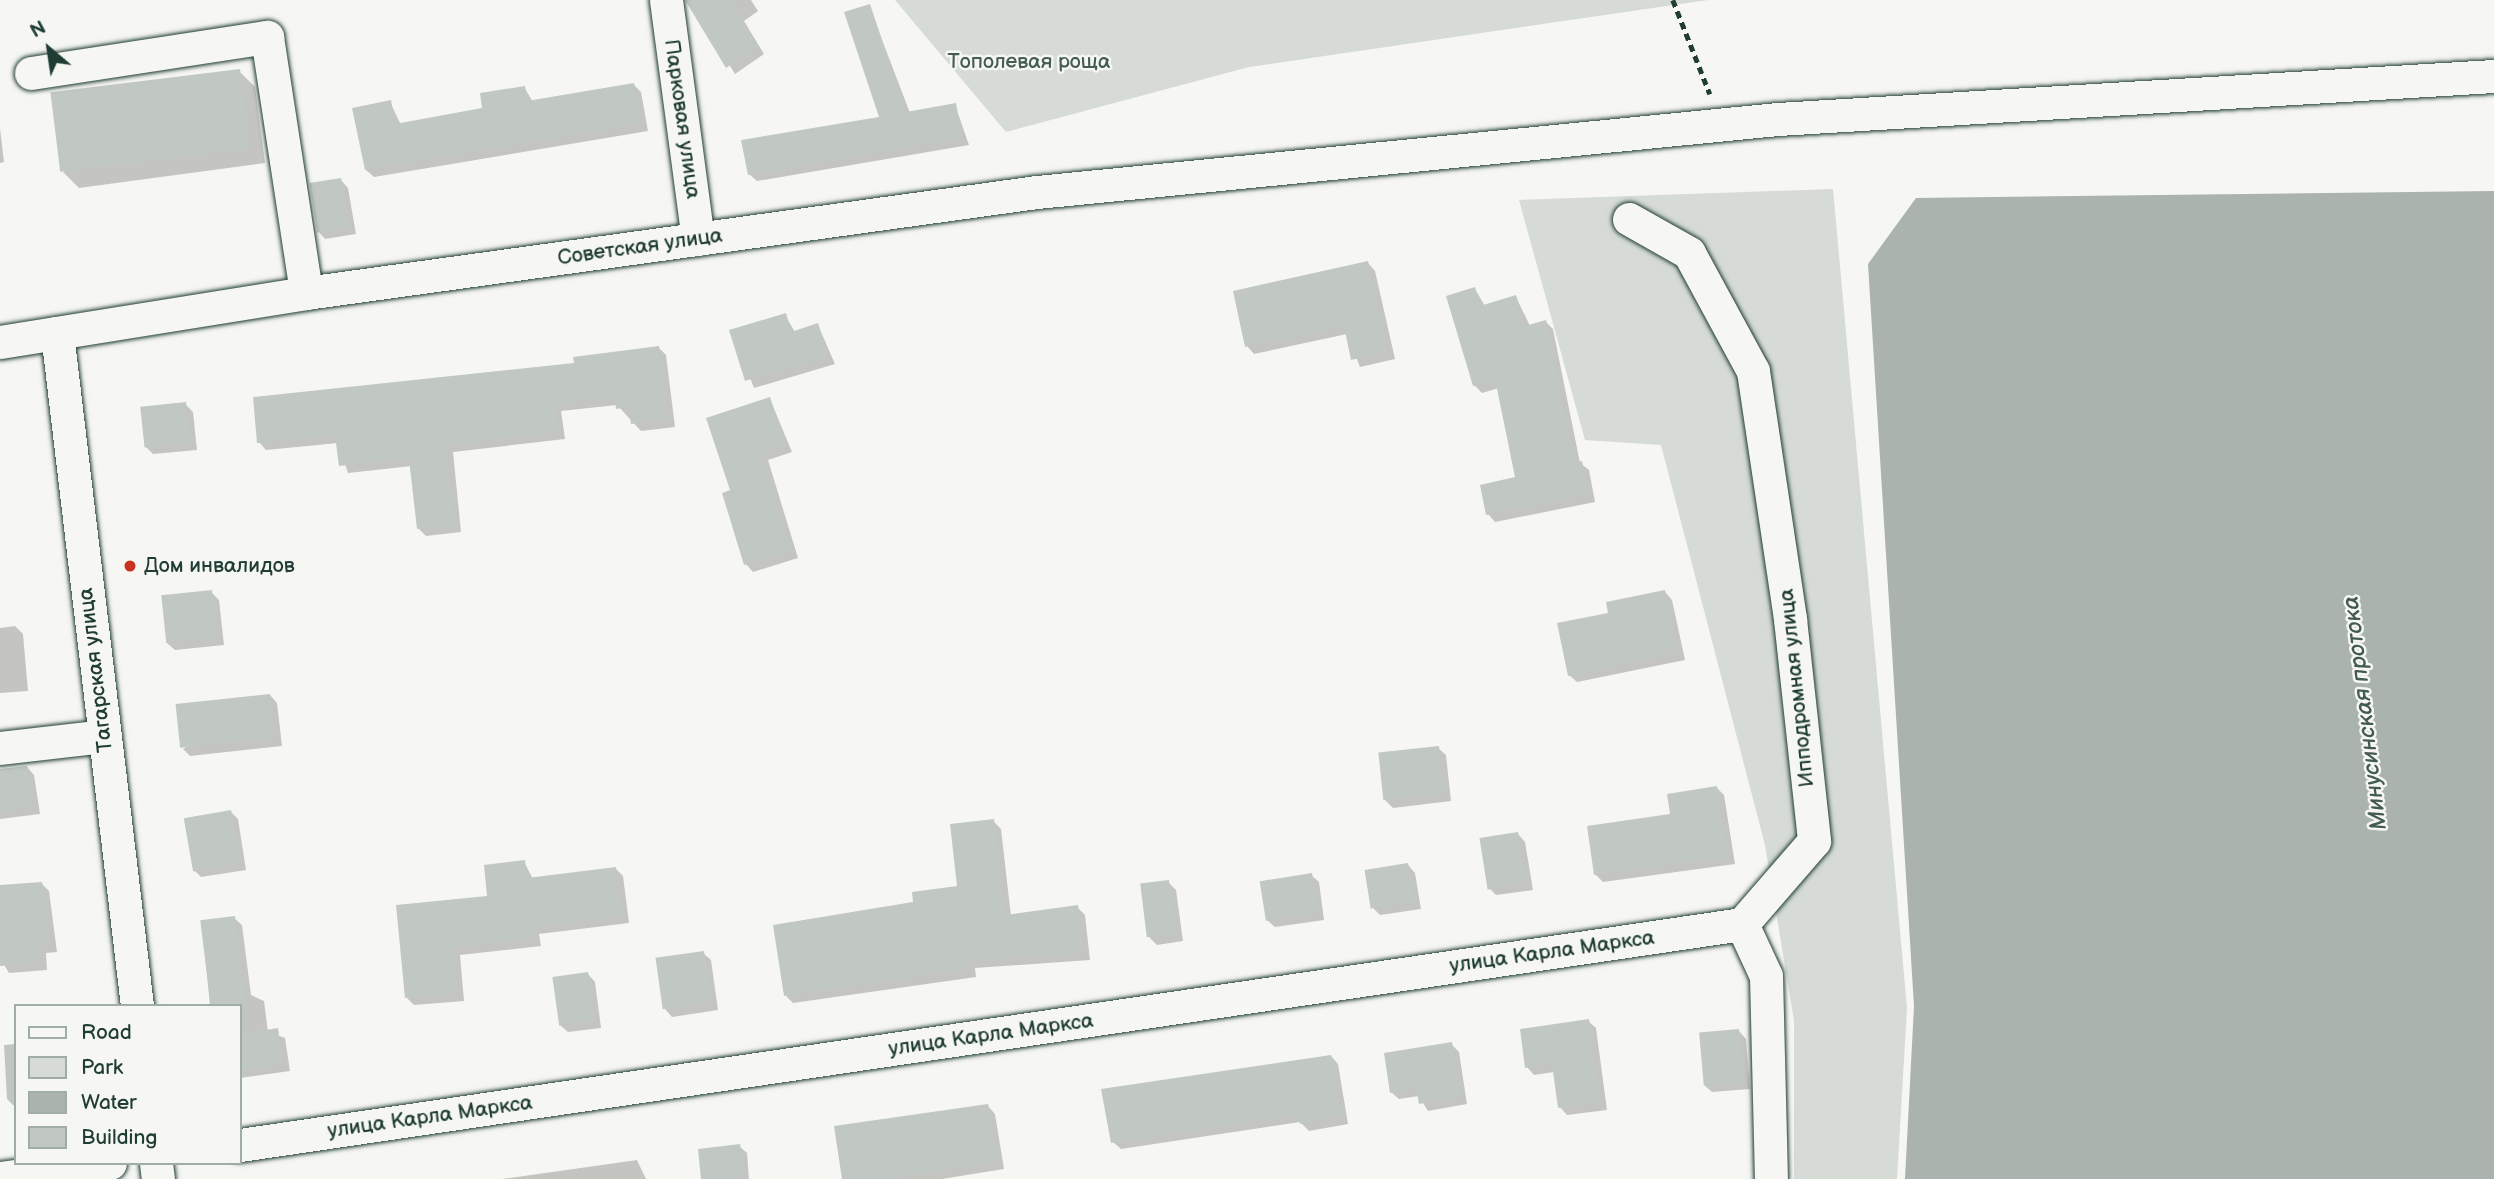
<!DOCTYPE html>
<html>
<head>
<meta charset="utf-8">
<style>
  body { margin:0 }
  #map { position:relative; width:2494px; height:1179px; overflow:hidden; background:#f6f6f2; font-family:"Balsamiq Sans",sans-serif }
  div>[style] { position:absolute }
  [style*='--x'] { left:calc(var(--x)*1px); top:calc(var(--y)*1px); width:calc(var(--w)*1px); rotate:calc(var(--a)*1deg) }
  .green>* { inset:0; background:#d6dbd6 }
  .water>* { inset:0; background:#aab3ae }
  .shadow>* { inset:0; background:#0003 }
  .building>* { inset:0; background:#c1c8c3; transform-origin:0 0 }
  .path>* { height:4.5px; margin-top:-2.25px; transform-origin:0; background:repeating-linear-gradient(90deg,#1f3d34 0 7px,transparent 0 12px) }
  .roads { filter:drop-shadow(0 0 2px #1f3d34) drop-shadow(0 0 2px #1f3d34) }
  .minor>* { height:33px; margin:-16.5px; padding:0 16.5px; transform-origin:16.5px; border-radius:16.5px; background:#f6f6f2 }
  .dots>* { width:19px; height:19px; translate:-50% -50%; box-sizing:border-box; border:4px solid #f6f6f2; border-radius:50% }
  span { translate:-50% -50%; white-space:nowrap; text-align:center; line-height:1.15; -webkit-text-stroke:5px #f6f6f2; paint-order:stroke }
  .park-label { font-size:21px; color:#445d54 }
  .street-label { font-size:21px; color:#1f3d34 }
  .poi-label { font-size:21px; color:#1f3d34 }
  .left { translate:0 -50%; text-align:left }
  .water-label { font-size:23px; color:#425a52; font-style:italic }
  .legend { position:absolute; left:14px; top:1004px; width:228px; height:161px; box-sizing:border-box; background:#f6f6f2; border:2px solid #a0aca6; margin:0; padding:9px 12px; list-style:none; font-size:21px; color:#1f3d34 }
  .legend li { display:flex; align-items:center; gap:14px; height:35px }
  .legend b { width:35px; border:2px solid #a0aca6 }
  .north { position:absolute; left:14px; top:14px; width:70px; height:70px; -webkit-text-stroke:5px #f6f6f2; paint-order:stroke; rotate:331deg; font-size:19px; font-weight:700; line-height:28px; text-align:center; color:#1f3d34 }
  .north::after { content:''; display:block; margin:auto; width:24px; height:32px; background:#1f3d34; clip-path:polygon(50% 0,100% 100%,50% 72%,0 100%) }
</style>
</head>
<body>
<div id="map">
  <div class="green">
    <div style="clip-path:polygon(895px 0,1708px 0,1249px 67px,1006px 132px)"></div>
    <div style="clip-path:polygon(1833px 189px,1907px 1008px,1897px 1179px,1794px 1179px,1794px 1021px,1765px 845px,1661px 445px,1585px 440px,1519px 200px)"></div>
  </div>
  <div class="water">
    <div style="clip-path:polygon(2494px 191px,2494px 1179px,1905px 1179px,1914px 1006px,1868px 264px,1916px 198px)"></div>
  </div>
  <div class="shadow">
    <div style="clip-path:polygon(689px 0,751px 0,758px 11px,744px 21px,764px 54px,735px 74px)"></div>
    <div style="clip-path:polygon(869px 6px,910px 113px,955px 105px,969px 145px,757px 181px,749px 174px,881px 118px)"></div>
    <div style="clip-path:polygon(239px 71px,255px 87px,265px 163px,79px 188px,63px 172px)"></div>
    <div style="clip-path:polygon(634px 85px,641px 92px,648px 131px,374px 177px,366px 170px,390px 102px,401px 125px,484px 110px,524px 87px,533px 102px)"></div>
    <div style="clip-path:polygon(0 128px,4px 162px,0 163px)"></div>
    <div style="clip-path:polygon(341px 180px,348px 188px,356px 234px,325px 239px,318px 231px)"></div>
    <div style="clip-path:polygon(1368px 263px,1375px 271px,1395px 359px,1360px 367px,1347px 334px,1254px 354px,1247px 346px)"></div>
    <div style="clip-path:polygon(1475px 289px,1485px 306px,1516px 297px,1530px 326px,1546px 322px,1553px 329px,1580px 463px,1589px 470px,1595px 502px,1495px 522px,1488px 514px,1517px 478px,1499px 388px,1482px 393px,1474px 385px)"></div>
    <div style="clip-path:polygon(785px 315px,795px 332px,818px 325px,835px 364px,754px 388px,732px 331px)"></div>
    <div style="clip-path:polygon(658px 347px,666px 355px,675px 427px,641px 431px,617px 405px,561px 411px,565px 439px,453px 452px,461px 532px,426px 536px,418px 528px,412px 466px,348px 473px,338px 443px,266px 450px,259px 442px)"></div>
    <div style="clip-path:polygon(770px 399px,792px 452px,768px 460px,798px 558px,753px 572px,746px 564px,732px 491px)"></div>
    <div style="clip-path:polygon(185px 404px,193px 412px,197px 450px,153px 454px,145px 446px)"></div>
    <div style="clip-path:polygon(211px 592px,219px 600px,224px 645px,175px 650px,167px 643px)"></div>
    <div style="clip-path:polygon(1665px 592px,1672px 600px,1685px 660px,1577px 682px,1569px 675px)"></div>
    <div style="clip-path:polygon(15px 626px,23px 634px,28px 691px,0 693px,0 628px)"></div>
    <div style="clip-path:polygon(270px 695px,277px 703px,282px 746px,190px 756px,183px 749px)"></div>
    <div style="clip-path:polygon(1438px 748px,1446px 755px,1451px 801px,1393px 808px,1385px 800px)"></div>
    <div style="clip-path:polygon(27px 767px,34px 775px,40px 814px,0 819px,0 771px)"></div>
    <div style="clip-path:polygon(1717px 788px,1724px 795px,1735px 864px,1603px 882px,1595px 874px)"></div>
    <div style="clip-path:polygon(231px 812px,238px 819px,246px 870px,201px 877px,194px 870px)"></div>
    <div style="clip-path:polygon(993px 821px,1001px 829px,1011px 916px,1077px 907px,1085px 915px,1090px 960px,975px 968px,976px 977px,793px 1003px,786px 996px,915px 904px,959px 887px)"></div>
    <div style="clip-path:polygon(1518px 834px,1525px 842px,1533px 890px,1496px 895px,1489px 888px)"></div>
    <div style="clip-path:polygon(524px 862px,533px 879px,616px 869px,623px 876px,629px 923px,539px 934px,541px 946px,460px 955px,464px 1001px,414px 1005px,407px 998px)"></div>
    <div style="clip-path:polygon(1408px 865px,1415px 873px,1421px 909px,1380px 915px,1372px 907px)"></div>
    <div style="clip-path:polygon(1311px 875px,1319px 882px,1324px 920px,1275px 927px,1267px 920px)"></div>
    <div style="clip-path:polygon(1168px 882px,1176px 890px,1183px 941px,1157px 945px,1149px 937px)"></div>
    <div style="clip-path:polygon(41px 883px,49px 891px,57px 952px,46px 953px,47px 970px,9px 973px,0 958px,0 887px)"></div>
    <div style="clip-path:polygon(234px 918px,242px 925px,251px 995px,264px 1001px,268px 1032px,285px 1038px,290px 1071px,240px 1078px,240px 1006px,210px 1006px,202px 922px)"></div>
    <div style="clip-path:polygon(703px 953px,711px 960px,718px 1010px,672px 1017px,665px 1009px)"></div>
    <div style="clip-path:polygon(588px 974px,595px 982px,601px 1028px,568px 1032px,560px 1025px)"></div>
    <div style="clip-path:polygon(1588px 1021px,1596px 1028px,1607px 1110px,1567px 1115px,1560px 1107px,1554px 1072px,1534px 1075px,1527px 1067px)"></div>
    <div style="clip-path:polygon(1739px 1031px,1746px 1039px,1750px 1089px,1712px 1092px,1704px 1085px)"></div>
    <div style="clip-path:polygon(16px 1044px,16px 1107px,15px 1107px,7px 1099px,4px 1045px)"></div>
    <div style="clip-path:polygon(1451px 1044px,1459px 1052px,1467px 1104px,1428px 1111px,1419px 1096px,1399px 1099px,1391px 1092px)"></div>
    <div style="clip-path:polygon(1331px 1056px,1338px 1064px,1348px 1124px,1309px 1131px,1300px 1122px,1121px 1149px,1113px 1142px)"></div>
    <div style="clip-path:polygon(988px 1106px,995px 1114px,1004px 1169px,942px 1179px,844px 1179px)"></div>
    <div style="clip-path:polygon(739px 1146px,747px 1153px,749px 1179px,703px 1179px)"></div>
    <div style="clip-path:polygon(637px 1160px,646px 1179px,502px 1179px)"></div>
  </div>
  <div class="building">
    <div style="clip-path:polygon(685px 0,730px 0,758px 46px,726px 68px)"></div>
    <div style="clip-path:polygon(870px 4px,906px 112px,956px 103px,962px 138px,748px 175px,741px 140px,879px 117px,844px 12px)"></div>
    <div style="left:240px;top:69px;width:80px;height:191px;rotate:83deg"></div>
    <div style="clip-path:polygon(634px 83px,641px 124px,365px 170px,352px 108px,391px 100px,395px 124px,482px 108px,480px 93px,525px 86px,527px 101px)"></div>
    <div style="left:341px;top:178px;width:50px;height:32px;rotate:81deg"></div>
    <div style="clip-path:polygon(1368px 261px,1388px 352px,1351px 360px,1344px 326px,1245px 347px,1233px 291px)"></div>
    <div style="clip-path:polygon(1475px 287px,1480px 306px,1516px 295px,1525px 326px,1546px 320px,1575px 462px,1582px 461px,1589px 494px,1486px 515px,1480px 485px,1515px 477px,1495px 379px,1473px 386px,1446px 296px)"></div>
    <div style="clip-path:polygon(786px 313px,791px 332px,818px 323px,828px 356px,745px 381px,729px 330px)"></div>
    <div style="clip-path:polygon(659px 346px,668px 419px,631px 424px,629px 407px,616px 409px,615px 397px,555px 404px,558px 432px,446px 445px,454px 525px,417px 529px,409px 459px,339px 466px,335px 436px,257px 443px,253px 397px,574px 363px,573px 357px)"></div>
    <div style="clip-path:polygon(770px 397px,785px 445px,761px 453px,791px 551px,744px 565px,722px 493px,730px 490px,706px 418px)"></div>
    <div style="left:186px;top:402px;width:41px;height:46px;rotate:84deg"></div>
    <div style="left:212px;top:590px;width:48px;height:51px;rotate:84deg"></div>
    <div style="clip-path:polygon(1665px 590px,1678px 653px,1568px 676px,1557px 623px,1608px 613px,1606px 602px)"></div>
    <div style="left:270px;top:694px;width:44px;height:95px;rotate:84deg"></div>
    <div style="left:1439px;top:746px;width:48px;height:61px;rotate:84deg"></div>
    <div style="clip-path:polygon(27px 766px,33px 807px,0 811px,0 769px)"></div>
    <div style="clip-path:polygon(1717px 786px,1728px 857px,1594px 875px,1587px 826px,1670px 814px,1667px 794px)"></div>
    <div style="left:231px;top:810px;width:54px;height:48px;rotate:80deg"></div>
    <div style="clip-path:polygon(994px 819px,1005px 915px,1078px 905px,1083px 953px,968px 961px,969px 969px,784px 996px,773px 925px,913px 902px,912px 892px,957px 886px,950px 824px)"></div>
    <div style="left:1518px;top:832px;width:52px;height:39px;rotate:81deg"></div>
    <div style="clip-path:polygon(525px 860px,527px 878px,616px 867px,622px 916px,533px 927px,534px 939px,453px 948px,458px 993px,405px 998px,396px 905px,487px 896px,484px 865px)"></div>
    <div style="left:1408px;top:863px;width:39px;height:44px;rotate:81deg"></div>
    <div style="left:1312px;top:873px;width:40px;height:53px;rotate:81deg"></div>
    <div style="left:1169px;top:880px;width:54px;height:29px;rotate:83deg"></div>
    <div style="clip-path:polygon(42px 882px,51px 945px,39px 946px,40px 963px,0 966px,0 885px)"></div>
    <div style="left:235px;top:916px;width:91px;height:35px;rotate:83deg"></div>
    <div style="left:704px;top:951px;width:52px;height:49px;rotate:82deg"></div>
    <div style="left:588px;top:972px;width:49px;height:36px;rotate:82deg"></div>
    <div style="clip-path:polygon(1589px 1019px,1600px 1103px,1558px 1108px,1552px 1064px,1525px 1068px,1520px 1029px)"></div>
    <div style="clip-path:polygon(278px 1028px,283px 1063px,240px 1070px,240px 1034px)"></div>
    <div style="left:1739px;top:1029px;width:53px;height:40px;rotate:85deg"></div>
    <div style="clip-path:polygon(1452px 1042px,1461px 1097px,1419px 1104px,1416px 1088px,1390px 1093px,1384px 1053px)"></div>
    <div style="clip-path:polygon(1331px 1055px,1342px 1116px,1300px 1124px,1298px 1115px,1111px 1143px,1101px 1089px)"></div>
    <div style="clip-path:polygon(988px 1104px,998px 1162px,890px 1179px,842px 1179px,834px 1126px)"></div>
    <div style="clip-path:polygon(740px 1144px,744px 1179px,701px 1179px,698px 1149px)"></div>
  </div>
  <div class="path">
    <div style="--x:1673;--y:0;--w:101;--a:68.5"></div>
  </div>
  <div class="roads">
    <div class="minor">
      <div style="--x:666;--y:0;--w:241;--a:82.4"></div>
      <div style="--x:31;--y:73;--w:239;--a:-8.7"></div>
      <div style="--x:267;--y:37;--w:259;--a:81.3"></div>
      <div style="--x:1629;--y:219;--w:69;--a:29.5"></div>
      <div style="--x:1689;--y:253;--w:134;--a:61.5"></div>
      <div style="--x:1753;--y:371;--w:251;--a:81.5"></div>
      <div style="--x:1790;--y:619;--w:223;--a:83.8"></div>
      <div style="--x:1814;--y:841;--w:110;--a:130.9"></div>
      <div style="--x:1742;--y:924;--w:57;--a:65.2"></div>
      <div style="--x:1766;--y:976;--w:203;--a:88.6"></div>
      <div style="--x:57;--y:333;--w:678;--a:83.22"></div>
      <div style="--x:0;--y:342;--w:310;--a:-9.1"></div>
      <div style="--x:306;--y:293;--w:738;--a:-7.87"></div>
      <div style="--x:1037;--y:192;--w:745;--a:-5.63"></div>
      <div style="--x:1778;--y:119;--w:717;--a:-3.44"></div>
      <div style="--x:0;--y:748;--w:105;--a:-6.6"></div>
      <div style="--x:240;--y:1145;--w:1518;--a:-8.37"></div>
      <div style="--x:156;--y:1163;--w:16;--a:83"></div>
      <div style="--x:0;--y:1178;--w:111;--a:-7.8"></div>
    </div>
  </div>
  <div class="dots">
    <div style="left:130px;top:566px;background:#c8321e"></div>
  </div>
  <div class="park-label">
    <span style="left:1029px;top:62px">Тополевая роща</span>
  </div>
  <div class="street-label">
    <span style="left:682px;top:119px;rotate:82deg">Парковая улица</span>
    <span style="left:640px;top:247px;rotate:-8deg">Советская улица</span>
    <span style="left:96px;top:670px;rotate:-97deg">Тагарская улица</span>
    <span style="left:1797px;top:688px;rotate:-96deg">Ипподромная улица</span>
    <span style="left:1552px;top:952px;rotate:-8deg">улица Карла Маркса</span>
    <span style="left:991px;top:1035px;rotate:-8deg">улица Карла Маркса</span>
    <span style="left:430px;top:1117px;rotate:-8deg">улица Карла Маркса</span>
  </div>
  <div class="poi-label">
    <span class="left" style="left:144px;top:566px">Дом инвалидов</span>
  </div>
  <div class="water-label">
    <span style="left:2365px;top:713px;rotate:-97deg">Минусинская протока</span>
  </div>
  <ul class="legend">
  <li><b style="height:9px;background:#f6f6f2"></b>Road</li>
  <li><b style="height:19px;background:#d6dbd6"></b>Park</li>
  <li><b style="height:19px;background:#aab3ae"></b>Water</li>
  <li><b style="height:19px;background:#c1c8c3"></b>Building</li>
  </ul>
  <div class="north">N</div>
</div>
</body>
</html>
